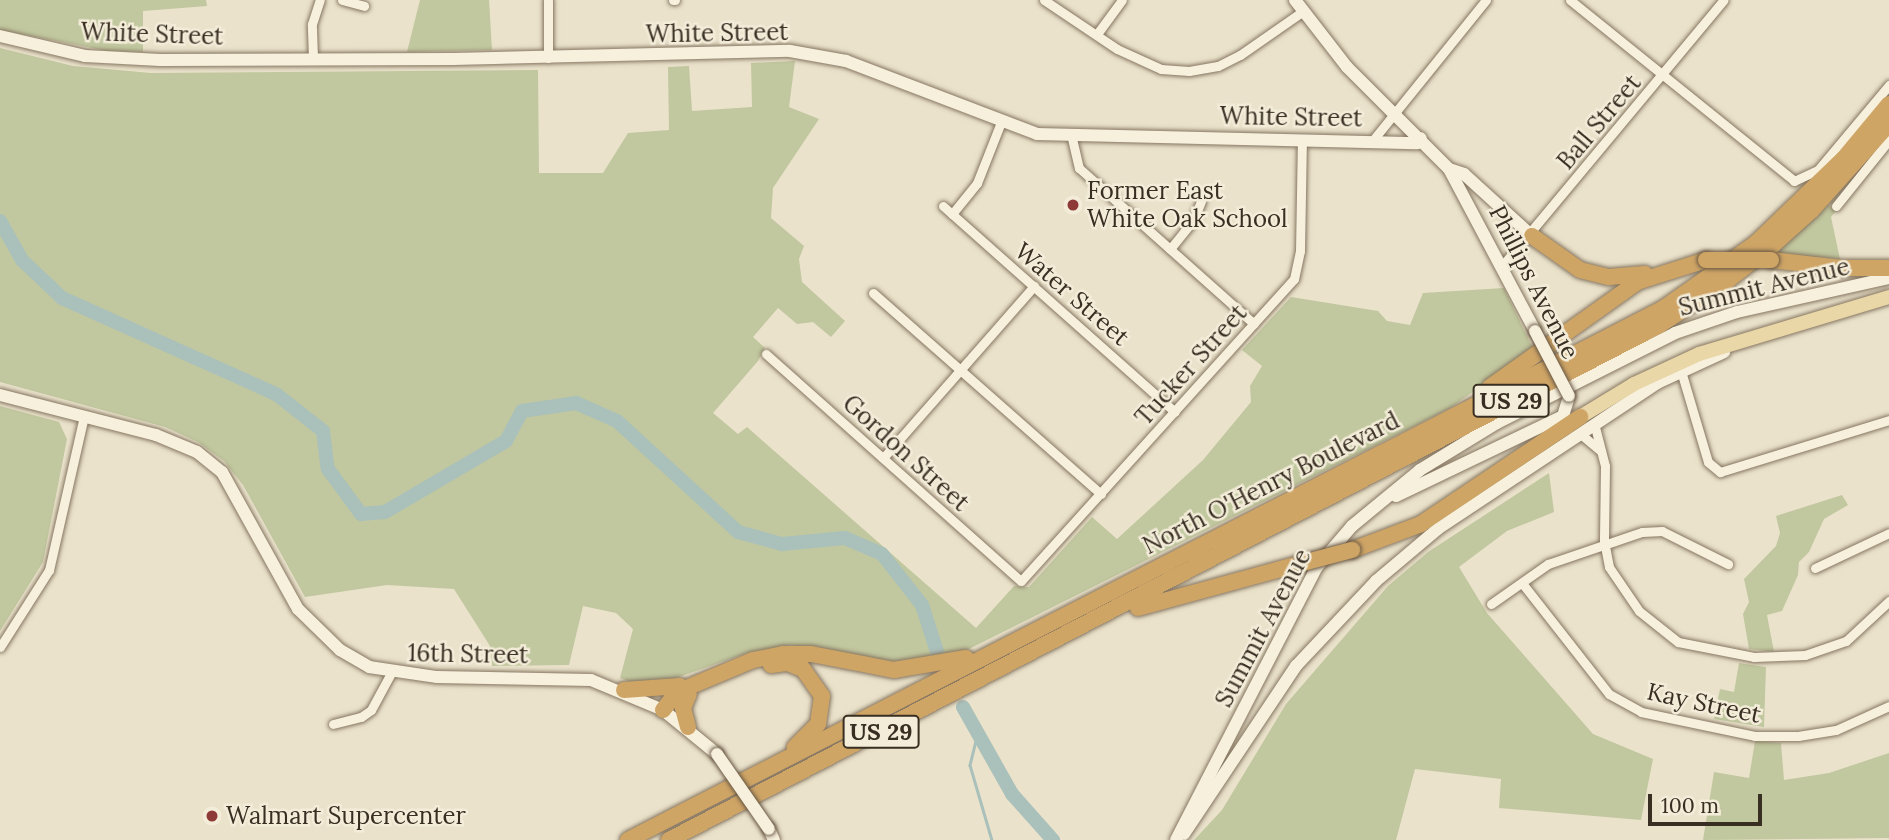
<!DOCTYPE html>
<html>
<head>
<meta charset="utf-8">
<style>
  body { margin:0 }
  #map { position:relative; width:1889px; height:840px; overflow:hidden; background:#eae2cb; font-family:Lora,serif }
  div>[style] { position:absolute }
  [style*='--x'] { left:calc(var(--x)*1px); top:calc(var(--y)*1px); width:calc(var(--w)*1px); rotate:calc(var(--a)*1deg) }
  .green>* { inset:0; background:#c1c89f }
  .stream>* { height:2.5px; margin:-1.25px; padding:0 1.25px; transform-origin:1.25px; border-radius:1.25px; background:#aac0ba }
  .river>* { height:14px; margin:-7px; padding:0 7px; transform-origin:7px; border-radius:7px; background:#aac0ba }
  .roads { filter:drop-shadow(0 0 2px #867661) drop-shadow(0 0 2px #867661) }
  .street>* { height:9px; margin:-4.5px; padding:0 4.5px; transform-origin:4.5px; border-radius:4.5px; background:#f6f0dd }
  .secondary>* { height:12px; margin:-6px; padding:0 6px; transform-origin:6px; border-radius:6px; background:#f6f0dd }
  .primary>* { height:14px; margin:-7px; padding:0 7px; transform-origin:7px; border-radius:7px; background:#e9d7a7 }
  .highway>* { height:16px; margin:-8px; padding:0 8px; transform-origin:8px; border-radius:8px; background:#cfa566 }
  .bridges { filter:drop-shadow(0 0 2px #685743) drop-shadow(0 0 2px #685743) }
  .secondary-bridge>* { height:12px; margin:-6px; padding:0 6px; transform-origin:6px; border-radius:6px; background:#f6f0dd }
  .highway-bridge>* { height:16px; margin:-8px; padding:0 8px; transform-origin:8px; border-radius:8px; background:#cfa566 }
  .dots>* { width:19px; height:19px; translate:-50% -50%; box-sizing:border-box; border:4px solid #f3ecd9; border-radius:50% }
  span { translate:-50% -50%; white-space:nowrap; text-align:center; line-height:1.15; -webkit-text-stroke:5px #f3ecd9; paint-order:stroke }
  .shield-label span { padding:2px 5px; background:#f3ecd9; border:2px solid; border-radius:5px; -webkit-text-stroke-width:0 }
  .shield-label { font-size:23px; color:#382e22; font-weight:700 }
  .street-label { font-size:24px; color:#382e22 }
  .poi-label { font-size:24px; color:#382e22 }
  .left { translate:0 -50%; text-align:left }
  .scale { position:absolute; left:1648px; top:794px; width:114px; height:32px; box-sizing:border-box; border:4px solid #382e22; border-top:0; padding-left:9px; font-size:21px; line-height:24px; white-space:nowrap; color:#382e22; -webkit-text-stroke:5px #f3ecd9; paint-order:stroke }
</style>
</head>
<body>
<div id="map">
  <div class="green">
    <div style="clip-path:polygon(0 0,206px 0,207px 6px,143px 11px,143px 52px,108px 51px,0 30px)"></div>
    <div style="clip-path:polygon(420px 0,489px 0,492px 50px,407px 52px)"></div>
    <div style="clip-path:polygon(0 48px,73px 66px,151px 73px,538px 70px,539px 173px,603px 173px,628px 133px,669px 130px,668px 67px,689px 66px,692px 111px,752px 107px,751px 63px,795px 61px,789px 107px,819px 119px,773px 188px,771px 218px,804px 246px,799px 259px,802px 282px,845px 321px,831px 337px,813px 322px,797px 324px,778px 308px,753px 337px,765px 348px,758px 361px,713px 413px,738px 434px,747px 427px,976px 628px,1014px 586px,1029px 587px,1092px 517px,1117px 539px,1203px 460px,1251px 402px,1250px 386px,1262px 366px,1242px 350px,1291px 297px,1378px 311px,1387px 321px,1410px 325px,1423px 293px,1504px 288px,1533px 349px,1450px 408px,955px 656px,888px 664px,791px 645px,747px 653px,656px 685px,640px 685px,620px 678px,633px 629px,616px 613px,583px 606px,569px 665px,492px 666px,490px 646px,454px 589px,387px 585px,305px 597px,243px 485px,224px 461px,198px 442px,165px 427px,0 382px)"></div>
    <div style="clip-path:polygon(1826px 203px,1836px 211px,1831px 217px,1840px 259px,1771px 254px)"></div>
    <div style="clip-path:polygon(0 406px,59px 422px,67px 439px,43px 562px,0 631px)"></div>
    <div style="clip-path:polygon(1549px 473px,1554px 512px,1507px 531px,1459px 567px,1487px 613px,1593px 734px,1653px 759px,1641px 820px,1499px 808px,1501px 779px,1415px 769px,1396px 840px,1194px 840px,1222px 810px,1286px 704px,1388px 586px,1428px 552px)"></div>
    <div style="clip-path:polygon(1842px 495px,1848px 505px,1824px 519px,1809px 552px,1799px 562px,1798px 575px,1782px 611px,1767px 615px,1774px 652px,1749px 649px,1743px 614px,1749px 602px,1744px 579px,1776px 546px,1780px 533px,1776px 516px)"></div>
    <div style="clip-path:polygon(1739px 663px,1766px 667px,1764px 727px,1714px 719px,1720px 689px,1734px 692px)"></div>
    <div style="clip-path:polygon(1755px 741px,1781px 743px,1784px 780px,1829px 773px,1889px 753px,1889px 838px,1703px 840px,1714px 772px,1749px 778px)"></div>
  </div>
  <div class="stream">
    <div style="--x:978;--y:733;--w:33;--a:104"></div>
    <div style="--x:970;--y:765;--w:78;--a:73.7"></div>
  </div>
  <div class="river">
    <div style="--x:0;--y:221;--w:45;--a:60.6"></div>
    <div style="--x:22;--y:260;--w:55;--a:43.5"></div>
    <div style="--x:62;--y:298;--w:235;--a:24.2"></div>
    <div style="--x:276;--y:394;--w:60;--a:38.2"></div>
    <div style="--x:323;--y:431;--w:38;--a:83"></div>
    <div style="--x:328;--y:469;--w:56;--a:53.7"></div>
    <div style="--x:361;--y:514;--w:24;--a:-5"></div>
    <div style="--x:385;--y:512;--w:140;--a:-30.4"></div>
    <div style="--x:506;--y:441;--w:34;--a:-62"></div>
    <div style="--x:522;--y:411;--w:55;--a:-8.4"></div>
    <div style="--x:576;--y:403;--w:45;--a:23.7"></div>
    <div style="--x:617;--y:421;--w:164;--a:42.5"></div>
    <div style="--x:738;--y:532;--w:46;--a:15.3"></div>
    <div style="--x:782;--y:544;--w:63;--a:-5.4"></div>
    <div style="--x:845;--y:538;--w:40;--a:23.4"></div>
    <div style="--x:882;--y:554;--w:65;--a:51.9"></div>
    <div style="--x:922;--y:605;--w:56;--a:72.2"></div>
    <div style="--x:963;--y:707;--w:100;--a:60.6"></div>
    <div style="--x:1012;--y:794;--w:62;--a:48.3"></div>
  </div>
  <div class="roads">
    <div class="street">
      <div style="--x:342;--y:0;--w:23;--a:15"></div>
      <div style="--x:548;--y:0;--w:58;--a:90"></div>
      <div style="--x:673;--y:0;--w:2;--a:0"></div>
      <div style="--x:1044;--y:0;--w:88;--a:33.9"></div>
      <div style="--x:1117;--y:49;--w:48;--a:24.4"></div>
      <div style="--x:1161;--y:69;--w:28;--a:4"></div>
      <div style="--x:1189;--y:71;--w:29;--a:-10"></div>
      <div style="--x:1218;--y:66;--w:25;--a:-27"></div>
      <div style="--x:1240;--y:55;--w:77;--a:-34.9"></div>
      <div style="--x:1570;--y:0;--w:288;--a:38.9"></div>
      <div style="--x:1794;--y:181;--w:26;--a:-25"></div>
      <div style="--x:1818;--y:170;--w:111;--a:-50.1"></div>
      <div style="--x:1097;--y:34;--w:42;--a:-53.7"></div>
      <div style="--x:313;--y:58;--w:34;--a:-92"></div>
      <div style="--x:312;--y:24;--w:25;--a:-72"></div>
      <div style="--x:1071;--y:134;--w:35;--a:77"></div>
      <div style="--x:1079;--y:168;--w:234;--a:41.7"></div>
      <div style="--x:1373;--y:140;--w:180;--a:-51.1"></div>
      <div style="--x:943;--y:206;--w:310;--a:41.6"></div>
      <div style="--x:1836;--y:206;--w:85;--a:-51.2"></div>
      <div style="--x:952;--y:214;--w:40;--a:-51"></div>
      <div style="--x:977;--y:183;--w:66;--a:-68.5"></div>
      <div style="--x:1170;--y:249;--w:36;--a:-51"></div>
      <div style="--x:1193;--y:221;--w:22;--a:-68"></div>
      <div style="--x:1502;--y:266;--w:346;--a:-50.2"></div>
      <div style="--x:873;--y:293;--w:304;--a:41.4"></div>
      <div style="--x:766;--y:354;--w:341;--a:41.7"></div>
      <div style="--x:1021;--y:581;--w:407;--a:-47.9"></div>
      <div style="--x:1294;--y:279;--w:29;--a:-78"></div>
      <div style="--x:1300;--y:251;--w:112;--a:-89"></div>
      <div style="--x:1681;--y:371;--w:95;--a:73.5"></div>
      <div style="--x:1708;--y:462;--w:16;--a:40"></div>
      <div style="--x:1720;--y:472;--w:177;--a:-17.1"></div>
      <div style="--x:1595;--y:427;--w:40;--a:75.6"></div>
      <div style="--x:1605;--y:466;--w:75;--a:90.8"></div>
      <div style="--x:1604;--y:541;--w:26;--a:79"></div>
      <div style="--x:1609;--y:567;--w:53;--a:55.7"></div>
      <div style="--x:1639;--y:611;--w:50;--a:38.5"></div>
      <div style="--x:1678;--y:642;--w:77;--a:11.2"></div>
      <div style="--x:1754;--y:657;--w:51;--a:-2.2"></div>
      <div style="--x:1805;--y:655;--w:43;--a:-18.9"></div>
      <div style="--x:1846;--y:641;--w:59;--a:-42.9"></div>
      <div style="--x:1583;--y:436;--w:23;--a:40"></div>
      <div style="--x:883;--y:458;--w:229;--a:-48.7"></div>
      <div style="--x:1815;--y:568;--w:82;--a:-25.3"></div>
      <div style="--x:1522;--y:583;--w:141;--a:51.9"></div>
      <div style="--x:1609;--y:694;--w:37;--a:29"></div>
      <div style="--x:1641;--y:712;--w:116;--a:11.9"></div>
      <div style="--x:1755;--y:736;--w:43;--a:0"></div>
      <div style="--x:1798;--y:736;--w:38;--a:-9"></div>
      <div style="--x:1836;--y:730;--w:58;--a:-24.4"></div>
      <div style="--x:1491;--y:604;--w:70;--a:-35.1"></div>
      <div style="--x:1548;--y:564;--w:99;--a:-18.8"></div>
      <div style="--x:1642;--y:532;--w:20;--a:-3"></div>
      <div style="--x:1662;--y:531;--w:74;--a:26.6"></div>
      <div style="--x:0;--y:647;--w:91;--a:-57.5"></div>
      <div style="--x:49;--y:570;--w:158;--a:-77.2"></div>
      <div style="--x:333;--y:724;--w:29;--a:-14"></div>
      <div style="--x:361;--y:717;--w:12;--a:-35"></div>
      <div style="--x:371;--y:710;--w:42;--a:-61.6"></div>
    </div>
    <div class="secondary">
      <div style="--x:1295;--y:0;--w:85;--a:52.2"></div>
      <div style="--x:1347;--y:67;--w:144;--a:45"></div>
      <div style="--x:1449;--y:169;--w:183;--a:62"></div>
      <div style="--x:0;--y:36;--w:87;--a:13.2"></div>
      <div style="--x:85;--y:56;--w:75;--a:3.1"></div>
      <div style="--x:160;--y:60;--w:293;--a:-0.2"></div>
      <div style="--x:453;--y:59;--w:337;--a:-1.4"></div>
      <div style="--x:790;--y:51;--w:57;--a:10.1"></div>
      <div style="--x:846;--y:61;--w:204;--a:20.9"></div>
      <div style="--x:1037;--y:134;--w:380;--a:1.4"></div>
      <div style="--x:1417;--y:143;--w:6;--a:-51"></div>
      <div style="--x:1449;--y:169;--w:16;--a:18"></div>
      <div style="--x:1464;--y:174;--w:92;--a:42.4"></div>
      <div style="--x:0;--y:395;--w:161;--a:14.4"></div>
      <div style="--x:156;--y:435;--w:44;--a:22.5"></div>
      <div style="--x:197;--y:452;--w:32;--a:39"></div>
      <div style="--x:222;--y:472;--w:157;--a:61"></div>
      <div style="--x:298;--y:609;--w:59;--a:44.3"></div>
      <div style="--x:340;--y:650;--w:34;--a:30"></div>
      <div style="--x:369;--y:667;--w:69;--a:8.4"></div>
      <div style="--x:437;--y:677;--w:154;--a:1.1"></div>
      <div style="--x:591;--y:680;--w:78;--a:22.6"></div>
      <div style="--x:663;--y:710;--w:70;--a:39.2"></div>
      <div style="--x:1396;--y:496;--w:185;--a:-25.6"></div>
      <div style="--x:1563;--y:416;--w:21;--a:-73"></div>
      <div style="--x:769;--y:829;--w:12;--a:66"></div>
      <div style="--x:1184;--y:834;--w:202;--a:-56.3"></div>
      <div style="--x:1296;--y:666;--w:117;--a:-46.7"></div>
      <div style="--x:1376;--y:581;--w:82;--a:-40.1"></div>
      <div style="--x:1439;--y:528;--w:262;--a:-33.6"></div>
      <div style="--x:1657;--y:383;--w:74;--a:-24.8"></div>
      <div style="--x:1176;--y:840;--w:307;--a:-62.7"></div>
      <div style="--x:1317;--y:567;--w:54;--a:-49.5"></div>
      <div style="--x:1352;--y:526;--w:88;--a:-39.5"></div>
      <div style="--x:1420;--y:470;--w:90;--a:-31.4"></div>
      <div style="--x:1497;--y:423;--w:199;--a:-26.8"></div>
      <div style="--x:1675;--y:333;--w:65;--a:-18.7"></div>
      <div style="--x:1737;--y:312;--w:156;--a:-12.6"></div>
    </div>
    <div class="primary">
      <div style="--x:1580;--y:417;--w:63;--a:-31.4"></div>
      <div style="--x:1634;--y:384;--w:72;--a:-24.8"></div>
      <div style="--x:1699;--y:354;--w:198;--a:-16.7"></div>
    </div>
    <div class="highway">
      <div style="--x:1532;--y:236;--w:59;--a:35.3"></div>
      <div style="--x:1580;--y:270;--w:30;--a:14"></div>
      <div style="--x:1609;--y:277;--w:36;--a:-5"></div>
      <div style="--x:1771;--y:260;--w:71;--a:6.4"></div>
      <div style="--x:1842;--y:268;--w:47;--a:0"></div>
      <div style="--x:1490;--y:387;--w:181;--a:-35.5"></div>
      <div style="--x:1637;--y:282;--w:72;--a:-17.7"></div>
      <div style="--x:1352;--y:550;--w:74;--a:-20.6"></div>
      <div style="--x:1421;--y:524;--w:192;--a:-33.9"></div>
      <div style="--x:1138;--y:608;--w:171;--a:-15.3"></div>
      <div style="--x:771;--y:665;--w:17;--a:-7"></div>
      <div style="--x:788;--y:663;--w:16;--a:22"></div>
      <div style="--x:803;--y:669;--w:33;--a:55"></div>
      <div style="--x:822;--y:696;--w:28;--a:98"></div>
      <div style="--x:818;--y:724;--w:33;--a:135"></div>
      <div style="--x:624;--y:690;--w:56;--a:-4.1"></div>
      <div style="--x:663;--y:710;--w:23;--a:-52"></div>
      <div style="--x:677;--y:692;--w:82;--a:-22.8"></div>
      <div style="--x:753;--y:660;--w:31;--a:-11"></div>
      <div style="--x:783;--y:654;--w:28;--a:0"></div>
      <div style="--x:811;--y:654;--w:85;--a:10.9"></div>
      <div style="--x:894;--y:670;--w:73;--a:-9.5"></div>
      <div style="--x:688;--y:727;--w:20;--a:-105"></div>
      <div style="--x:683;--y:708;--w:15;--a:-67"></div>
      <div style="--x:628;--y:840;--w:1165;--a:-27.18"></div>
      <div style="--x:1664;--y:308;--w:113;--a:-35.2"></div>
      <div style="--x:1756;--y:243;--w:122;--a:-44"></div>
      <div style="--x:1844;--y:158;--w:70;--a:-50.2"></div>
      <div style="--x:669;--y:840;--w:1115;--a:-27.46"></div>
      <div style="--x:1658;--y:326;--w:82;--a:-33.1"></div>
      <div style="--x:1727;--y:281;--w:57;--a:-37.9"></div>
      <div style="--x:1772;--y:246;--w:54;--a:-42"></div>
      <div style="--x:1812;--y:210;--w:115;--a:-48.2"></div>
    </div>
  </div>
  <div class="bridges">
    <div class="secondary-bridge">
      <div style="--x:1535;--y:331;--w:73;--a:62.4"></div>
      <div style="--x:717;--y:754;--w:91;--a:55.3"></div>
    </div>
    <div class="highway-bridge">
      <div style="--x:1706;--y:260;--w:65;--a:0"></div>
      <div style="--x:1303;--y:563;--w:51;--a:-14.9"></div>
    </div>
  </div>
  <div class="dots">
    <div style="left:1073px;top:205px;background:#8e3a37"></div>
    <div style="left:212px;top:816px;background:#8e3a37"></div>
  </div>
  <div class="shield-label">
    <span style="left:1511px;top:401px">US 29</span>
    <span style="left:881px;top:732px">US 29</span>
  </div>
  <div class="street-label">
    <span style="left:717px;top:33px;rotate:-1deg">White Street</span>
    <span style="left:152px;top:34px;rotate:2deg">White Street</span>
    <span style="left:1291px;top:117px;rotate:1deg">White Street</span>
    <span style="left:1599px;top:122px;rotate:-50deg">Ball Street</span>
    <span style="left:1534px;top:282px;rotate:63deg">Phillips Avenue</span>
    <span style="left:1764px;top:287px;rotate:-14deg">Summit Avenue</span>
    <span style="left:1072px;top:294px;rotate:41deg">Water Street</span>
    <span style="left:1191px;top:365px;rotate:-48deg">Tucker Street</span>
    <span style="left:906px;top:453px;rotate:42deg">Gordon Street</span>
    <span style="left:1271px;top:483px;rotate:-27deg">North O'Henry Boulevard</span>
    <span style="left:1263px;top:628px;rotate:-62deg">Summit Avenue</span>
    <span style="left:468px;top:654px;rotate:1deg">16th Street</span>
    <span style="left:1704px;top:703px;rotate:12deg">Kay Street</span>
  </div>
  <div class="poi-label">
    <span class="left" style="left:1087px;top:205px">Former East<br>White Oak School</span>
    <span class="left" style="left:226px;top:816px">Walmart Supercenter</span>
  </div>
  <div class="scale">100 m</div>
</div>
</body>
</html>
